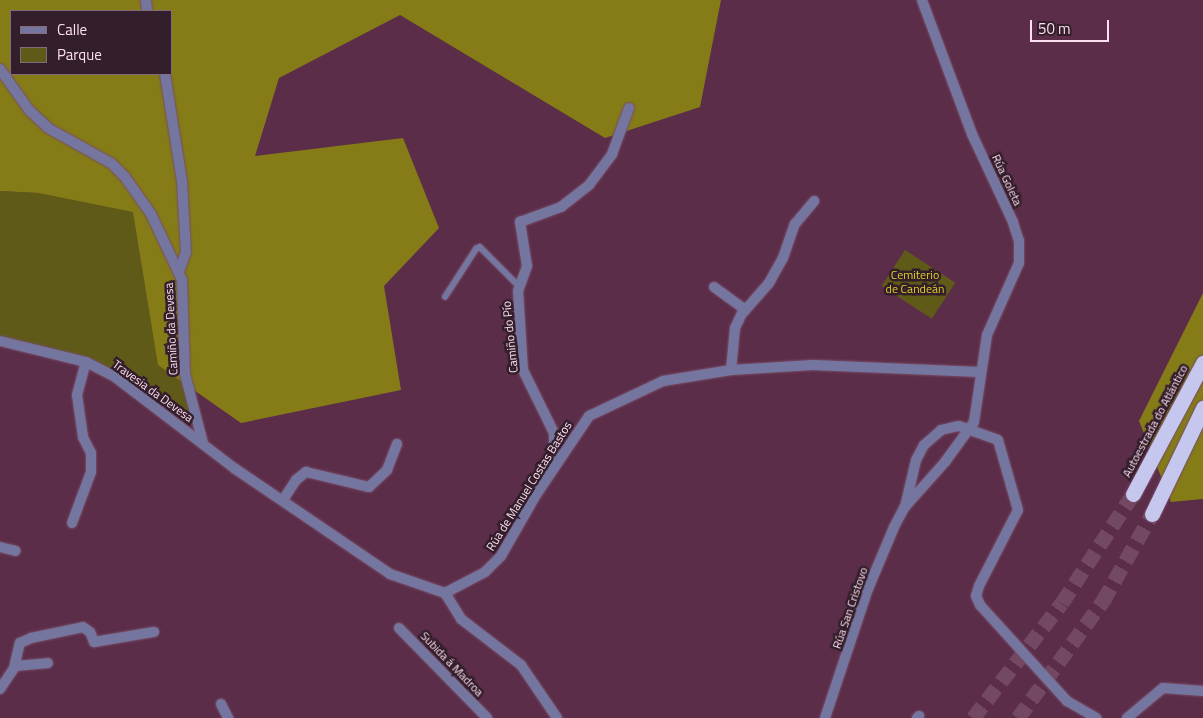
<!DOCTYPE html>
<html>
<head>
<meta charset="utf-8">
<style>
  body { margin:0 }
  #map { position:relative; width:1203px; height:718px; overflow:hidden; background:#5b2d49; font-family:"Titillium Web",sans-serif }
  div>[style] { position:absolute }
  [style*='--x'] { left:calc(var(--x)*1px); top:calc(var(--y)*1px); width:calc(var(--w)*1px); rotate:calc(var(--a)*1deg) }
  .green>* { inset:0; background:#605a19; transform-origin:0 0 }
  .forest>* { inset:0; background:#857c18 }
  .motorway-tunnel>* { height:15px; margin-top:-7.5px; transform-origin:0; background:repeating-linear-gradient(90deg,#734862 0 15px,transparent 0 23px) }
  .roads { filter:drop-shadow(0 0 1px #784d67) drop-shadow(0 0 1px #784d67) }
  .service>* { height:5.5px; margin:-2.75px; padding:0 2.75px; transform-origin:2.75px; border-radius:2.75px; background:#75769f }
  .minor>* { height:10px; margin:-5px; padding:0 5px; transform-origin:5px; border-radius:5px; background:#75769f }
  .motorway>* { height:15px; margin:-7.5px; padding:0 7.5px; transform-origin:7.5px; border-radius:7.5px; background:#c5c7ef }
  span { translate:-50% -50%; white-space:nowrap; text-align:center; line-height:1.15; -webkit-text-stroke:5px #331e2b; paint-order:stroke }
  .street-label { font-size:12px; color:#fddfef }
  .park-label { font-size:12px; color:#dfd021 }
  .legend { position:absolute; left:10px; top:10px; width:162px; height:65px; box-sizing:border-box; background:#331e2b; border:1px solid #846b79; margin:0; padding:6px 9px; list-style:none; font-size:15px; color:#fddfef }
  .legend li { display:flex; align-items:center; gap:10px; height:25px }
  .legend b { width:25px; border:1px solid #846b79 }
  .scale { position:absolute; left:1030px; top:20px; width:79px; height:22px; box-sizing:border-box; border:2px solid #fddfef; border-top:0; padding-left:6px; font-size:15px; line-height:18px; white-space:nowrap; color:#fddfef; -webkit-text-stroke:4px #331e2b; paint-order:stroke }
</style>
</head>
<body>
<div id="map">
  <div class="green">
    <div style="clip-path:polygon(114px 172px,175px 279px,192px 425px,135px 382px,57px 351px,0 342px,0 191px,38px 193px)"></div>
    <div style="left:905px;top:250px;width:60px;height:43px;rotate:33deg"></div>
  </div>
  <div class="forest">
    <div style="clip-path:polygon(evenodd,0 0,721px 0,700px 107px,605px 138px,400px 15px,279px 78px,255px 156px,403px 138px,439px 228px,384px 286px,401px 390px,241px 423px,158px 365px,133px 212px,39px 193px,0 191px,0 0,11px 11px,171px 11px,171px 74px,11px 74px,11px 11px)"></div>
    <div style="clip-path:polygon(1203px 293px,1203px 499px,1171px 502px,1139px 421px)"></div>
  </div>
  <div class="motorway-tunnel">
    <div style="--x:973;--y:718;--w:145;--a:-52.3"></div>
    <div style="--x:1062;--y:603;--w:130;--a:-56.9"></div>
    <div style="--x:1018;--y:718;--w:145;--a:-54"></div>
    <div style="--x:1103;--y:601;--w:100;--a:-60.6"></div>
  </div>
  <div class="roads">
    <div class="service">
      <div style="--x:445;--y:297;--w:57;--a:-57.1"></div>
      <div style="--x:476;--y:249;--w:4;--a:-27"></div>
      <div style="--x:480;--y:247;--w:55;--a:45"></div>
    </div>
    <div class="minor">
      <div style="--x:146;--y:0;--w:11;--a:85"></div>
      <div style="--x:0;--y:69;--w:50;--a:54.7"></div>
      <div style="--x:29;--y:110;--w:26;--a:43"></div>
      <div style="--x:48;--y:128;--w:72;--a:29.1"></div>
      <div style="--x:111;--y:163;--w:20;--a:45"></div>
      <div style="--x:125;--y:177;--w:45;--a:54.9"></div>
      <div style="--x:151;--y:214;--w:73;--a:64.8"></div>
      <div style="--x:182;--y:280;--w:94;--a:88.2"></div>
      <div style="--x:185;--y:374;--w:71;--a:75.4"></div>
      <div style="--x:165;--y:74;--w:108;--a:81"></div>
      <div style="--x:182;--y:181;--w:71;--a:86.8"></div>
      <div style="--x:186;--y:252;--w:20;--a:110"></div>
      <div style="--x:714;--y:287;--w:39;--a:36"></div>
      <div style="--x:0;--y:341;--w:89;--a:13.7"></div>
      <div style="--x:86;--y:362;--w:33;--a:27"></div>
      <div style="--x:115;--y:377;--w:150;--a:37.4"></div>
      <div style="--x:234;--y:468;--w:189;--a:34.2"></div>
      <div style="--x:390;--y:574;--w:58;--a:19.1"></div>
      <div style="--x:731;--y:370;--w:42;--a:-84.6"></div>
      <div style="--x:735;--y:328;--w:14;--a:-65"></div>
      <div style="--x:741;--y:315;--w:43;--a:-48.8"></div>
      <div style="--x:769;--y:283;--w:29;--a:-61"></div>
      <div style="--x:783;--y:258;--w:36;--a:-71"></div>
      <div style="--x:795;--y:224;--w:30;--a:-50"></div>
      <div style="--x:553;--y:469;--w:36;--a:-88"></div>
      <div style="--x:554;--y:433;--w:70;--a:-116.2"></div>
      <div style="--x:523;--y:370;--w:79;--a:-93.6"></div>
      <div style="--x:518;--y:291;--w:27;--a:-70"></div>
      <div style="--x:527;--y:266;--w:45;--a:-99"></div>
      <div style="--x:520;--y:222;--w:44;--a:-20.1"></div>
      <div style="--x:561;--y:207;--w:36;--a:-38"></div>
      <div style="--x:589;--y:185;--w:39;--a:-53"></div>
      <div style="--x:612;--y:154;--w:49;--a:-69.7"></div>
      <div style="--x:283;--y:500;--w:24;--a:-57"></div>
      <div style="--x:296;--y:480;--w:13;--a:-39"></div>
      <div style="--x:306;--y:472;--w:65;--a:13.4"></div>
      <div style="--x:369;--y:487;--w:25;--a:-43"></div>
      <div style="--x:387;--y:470;--w:28;--a:-69"></div>
      <div style="--x:905;--y:507;--w:48;--a:-76.8"></div>
      <div style="--x:916;--y:460;--w:17;--a:-62"></div>
      <div style="--x:924;--y:445;--w:23;--a:-41"></div>
      <div style="--x:941;--y:430;--w:18;--a:-13"></div>
      <div style="--x:959;--y:426;--w:41;--a:19.7"></div>
      <div style="--x:998;--y:440;--w:73;--a:74.1"></div>
      <div style="--x:1018;--y:510;--w:85;--a:117.2"></div>
      <div style="--x:979;--y:586;--w:10;--a:107"></div>
      <div style="--x:976;--y:596;--w:10;--a:66"></div>
      <div style="--x:980;--y:605;--w:130;--a:47.8"></div>
      <div style="--x:1067;--y:701;--w:34;--a:30"></div>
      <div style="--x:72;--y:523;--w:54;--a:-69.6"></div>
      <div style="--x:91;--y:472;--w:19;--a:-90"></div>
      <div style="--x:91;--y:453;--w:18;--a:-117"></div>
      <div style="--x:83;--y:437;--w:42;--a:-98.1"></div>
      <div style="--x:77;--y:395;--w:34;--a:-75"></div>
      <div style="--x:0;--y:547;--w:16;--a:14"></div>
      <div style="--x:445;--y:593;--w:45;--a:-27.7"></div>
      <div style="--x:485;--y:572;--w:23;--a:-45"></div>
      <div style="--x:501;--y:556;--w:70;--a:-60.2"></div>
      <div style="--x:536;--y:495;--w:95;--a:-56.1"></div>
      <div style="--x:589;--y:416;--w:82;--a:-25.3"></div>
      <div style="--x:663;--y:381;--w:69;--a:-9.2"></div>
      <div style="--x:731;--y:370;--w:82;--a:-3.5"></div>
      <div style="--x:813;--y:365;--w:167;--a:2.4"></div>
      <div style="--x:445;--y:593;--w:31;--a:58"></div>
      <div style="--x:461;--y:619;--w:76;--a:37.5"></div>
      <div style="--x:521;--y:665;--w:64;--a:55.8"></div>
      <div style="--x:399;--y:628;--w:126;--a:45.6"></div>
      <div style="--x:15;--y:666;--w:33;--a:-5"></div>
      <div style="--x:0;--y:689;--w:25;--a:-56"></div>
      <div style="--x:14;--y:668;--w:26;--a:-77"></div>
      <div style="--x:20;--y:643;--w:12;--a:-24"></div>
      <div style="--x:31;--y:638;--w:53;--a:-11.9"></div>
      <div style="--x:83;--y:627;--w:9;--a:36"></div>
      <div style="--x:90;--y:632;--w:11;--a:68"></div>
      <div style="--x:94;--y:642;--w:61;--a:-9.5"></div>
      <div style="--x:221;--y:704;--w:16;--a:63"></div>
      <div style="--x:825;--y:718;--w:136;--a:-71.6"></div>
      <div style="--x:868;--y:589;--w:67;--a:-67.2"></div>
      <div style="--x:894;--y:527;--w:21;--a:-62"></div>
      <div style="--x:904;--y:508;--w:62;--a:-48.3"></div>
      <div style="--x:945;--y:462;--w:49;--a:-54.1"></div>
      <div style="--x:974;--y:422;--w:88;--a:-81.5"></div>
      <div style="--x:987;--y:335;--w:79;--a:-66"></div>
      <div style="--x:1019;--y:263;--w:22;--a:-90"></div>
      <div style="--x:1019;--y:241;--w:20;--a:-108"></div>
      <div style="--x:1013;--y:222;--w:97;--a:-115"></div>
      <div style="--x:972;--y:134;--w:143;--a:-110.5"></div>
      <div style="--x:917;--y:718;--w:3;--a:-45"></div>
      <div style="--x:1127;--y:718;--w:47;--a:-39.8"></div>
      <div style="--x:1163;--y:688;--w:40;--a:4.3"></div>
    </div>
    <div class="motorway">
      <div style="--x:1133;--y:494;--w:149;--a:-61.9"></div>
      <div style="--x:1152;--y:514;--w:118;--a:-64.3"></div>
    </div>
  </div>
  <div class="street-label">
    <span style="left:1007px;top:180px;rotate:65deg">Rúa Goleta</span>
    <span style="left:171px;top:329px;rotate:-93deg">Camiño da Devesa</span>
    <span style="left:510px;top:337px;rotate:-96deg">Camiño do Pío</span>
    <span style="left:153px;top:391px;rotate:36deg">Travesia da Devesa</span>
    <span style="left:1155px;top:421px;rotate:-62deg">Autoestrada do Atlántico</span>
    <span style="left:529px;top:486px;rotate:-58deg">Rúa de Manuel Costas Bastos</span>
    <span style="left:850px;top:608px;rotate:-71deg">Rúa San Cristovo</span>
    <span style="left:452px;top:664px;rotate:46deg">Subida á Madroa</span>
  </div>
  <div class="park-label">
    <span style="left:915px;top:282px">Cemiterio<br>de Candeán</span>
  </div>
  <ul class="legend">
  <li><b style="height:6px;background:#75769f"></b>Calle</li>
  <li><b style="height:14px;background:#605a19"></b>Parque</li>
  </ul>
  <div class="scale">50 m</div>
</div>
</body>
</html>
